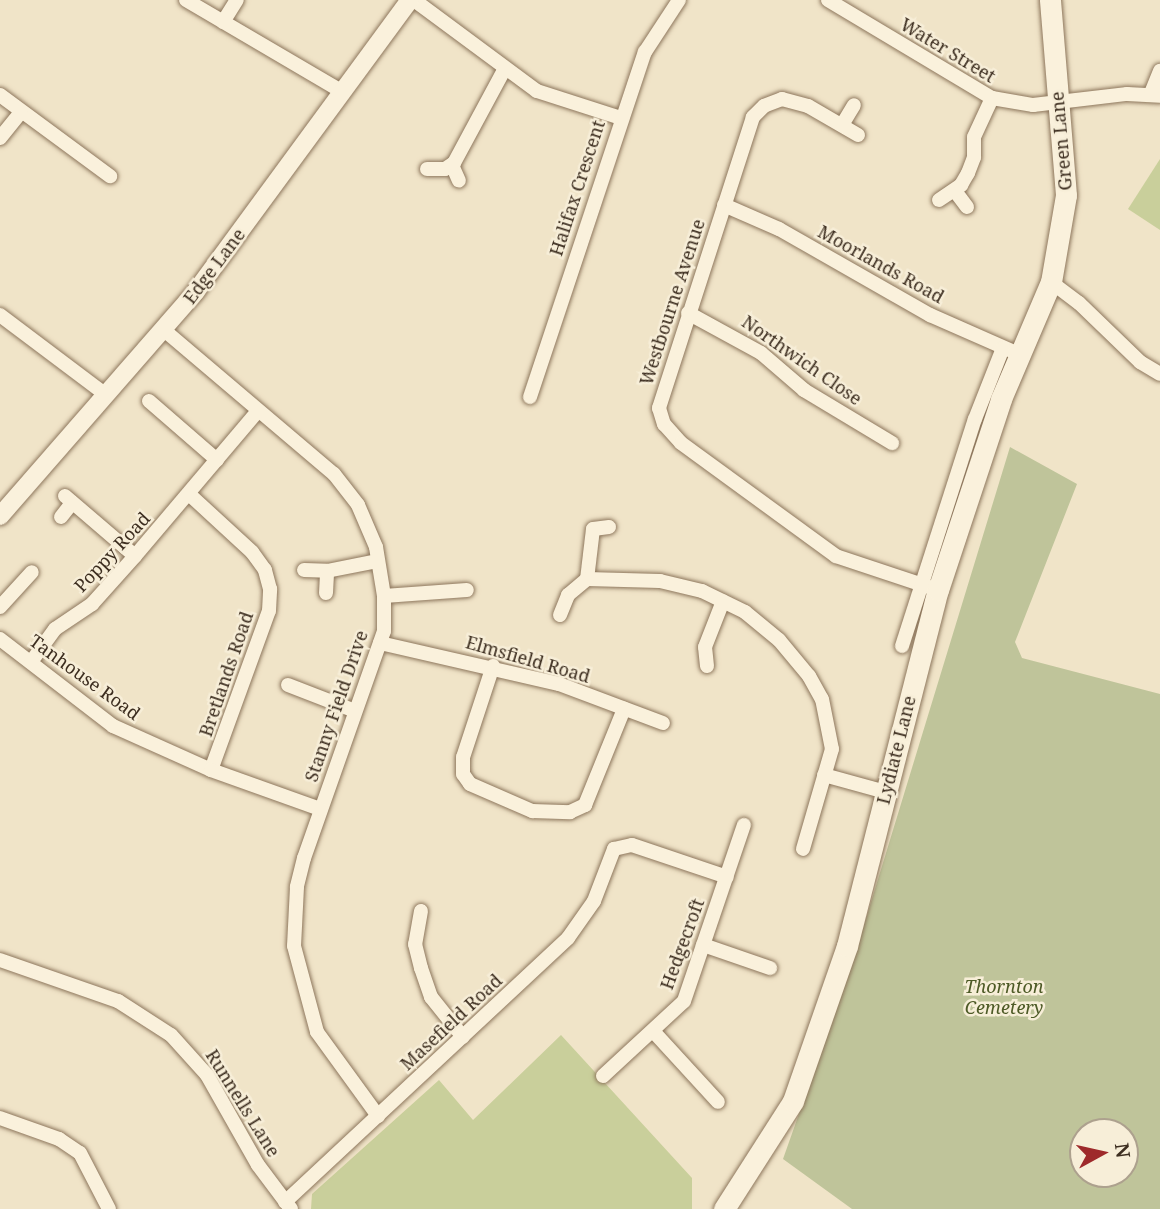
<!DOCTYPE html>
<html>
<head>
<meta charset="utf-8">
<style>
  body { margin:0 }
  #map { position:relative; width:1160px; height:1209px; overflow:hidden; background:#f0e4c8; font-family:"Noto Serif",serif }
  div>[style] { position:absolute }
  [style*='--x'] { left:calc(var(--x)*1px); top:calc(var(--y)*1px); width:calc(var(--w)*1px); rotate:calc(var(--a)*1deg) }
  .green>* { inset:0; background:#c9cf9b }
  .cemetery>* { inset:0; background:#bfc49a }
  .roads { filter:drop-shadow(0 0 2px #8d765c) drop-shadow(0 0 2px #8d765c) }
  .minor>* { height:14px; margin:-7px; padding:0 7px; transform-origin:7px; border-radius:7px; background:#faf1dc }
  .tertiary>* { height:18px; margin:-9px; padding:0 9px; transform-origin:9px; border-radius:9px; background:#faf1dc }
  .secondary>* { height:21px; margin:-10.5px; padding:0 10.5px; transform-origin:10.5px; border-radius:10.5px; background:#faf1dc }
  span { translate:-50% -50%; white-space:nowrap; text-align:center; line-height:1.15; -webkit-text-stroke:5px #f7eed8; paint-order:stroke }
  .street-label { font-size:18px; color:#3d2e20 }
  .park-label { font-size:18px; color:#4d5a26; font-style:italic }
  .north { position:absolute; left:1069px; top:1118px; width:70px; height:70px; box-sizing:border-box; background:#f7eed8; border:2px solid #ada18e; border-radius:50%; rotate:82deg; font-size:19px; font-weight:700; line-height:28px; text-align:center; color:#3d2e20 }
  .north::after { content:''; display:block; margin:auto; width:24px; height:32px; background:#9e2a2b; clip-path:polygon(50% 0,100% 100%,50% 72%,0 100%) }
</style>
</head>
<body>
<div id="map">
  <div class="green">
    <div style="clip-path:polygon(1160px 159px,1160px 230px,1128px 209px)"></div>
    <div style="clip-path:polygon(561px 1035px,692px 1178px,692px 1209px,311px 1209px,312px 1194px,439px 1080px,473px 1120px)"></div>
  </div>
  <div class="cemetery">
    <div style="clip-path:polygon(evenodd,1010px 447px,1077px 484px,1015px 642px,1022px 658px,1160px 694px,1160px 1209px,852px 1209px,783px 1159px,853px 961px,1010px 447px,1083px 1132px,1125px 1132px,1125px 1174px,1083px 1174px,1083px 1132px)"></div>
  </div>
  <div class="roads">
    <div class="minor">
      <div style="--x:186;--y:0;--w:182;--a:30.4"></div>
      <div style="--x:414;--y:0;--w:153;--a:36.5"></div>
      <div style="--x:537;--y:91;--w:88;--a:17.8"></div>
      <div style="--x:828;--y:0;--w:191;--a:30.9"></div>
      <div style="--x:992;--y:98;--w:42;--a:9.7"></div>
      <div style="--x:1033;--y:105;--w:95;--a:-6.7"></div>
      <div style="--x:1127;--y:94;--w:33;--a:3"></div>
      <div style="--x:223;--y:22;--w:26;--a:-58"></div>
      <div style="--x:1151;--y:93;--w:24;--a:-68"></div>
      <div style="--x:0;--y:95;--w:137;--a:36.4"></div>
      <div style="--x:842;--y:125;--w:23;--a:-59"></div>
      <div style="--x:858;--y:135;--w:58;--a:-149.9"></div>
      <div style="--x:808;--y:106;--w:27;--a:-165"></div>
      <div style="--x:782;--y:99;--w:19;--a:159"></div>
      <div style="--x:764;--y:106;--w:16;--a:135"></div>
      <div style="--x:753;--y:117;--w:306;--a:107.9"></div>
      <div style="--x:659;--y:408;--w:17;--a:73"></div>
      <div style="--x:664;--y:424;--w:25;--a:48"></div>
      <div style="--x:681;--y:443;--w:192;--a:36.1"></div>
      <div style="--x:836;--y:556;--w:108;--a:18.4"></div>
      <div style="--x:0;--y:138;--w:33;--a:-51"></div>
      <div style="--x:452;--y:165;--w:17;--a:66"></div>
      <div style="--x:427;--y:169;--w:18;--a:0"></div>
      <div style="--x:445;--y:169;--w:11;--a:-34"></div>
      <div style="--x:454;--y:163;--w:106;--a:-61.7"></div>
      <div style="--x:955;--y:191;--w:20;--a:53"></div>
      <div style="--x:939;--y:200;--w:27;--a:-34"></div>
      <div style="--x:961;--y:185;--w:14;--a:-60"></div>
      <div style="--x:968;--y:173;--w:17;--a:-69"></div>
      <div style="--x:974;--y:157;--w:20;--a:-90"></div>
      <div style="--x:974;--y:137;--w:43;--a:-65.2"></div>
      <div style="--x:724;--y:205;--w:60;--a:23.6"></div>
      <div style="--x:779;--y:229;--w:174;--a:29.7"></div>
      <div style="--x:930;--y:315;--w:99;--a:23.7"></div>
      <div style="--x:1051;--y:282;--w:35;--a:37"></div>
      <div style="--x:1079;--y:303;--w:85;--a:44"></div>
      <div style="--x:1140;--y:362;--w:23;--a:31"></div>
      <div style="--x:688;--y:313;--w:83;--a:28.7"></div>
      <div style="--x:761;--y:353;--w:57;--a:40.7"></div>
      <div style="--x:804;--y:390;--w:103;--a:31.1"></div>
      <div style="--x:0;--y:315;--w:133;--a:37"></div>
      <div style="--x:164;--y:330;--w:223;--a:40.3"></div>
      <div style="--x:334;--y:474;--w:39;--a:52"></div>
      <div style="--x:358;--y:505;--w:46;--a:66.8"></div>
      <div style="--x:376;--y:547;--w:50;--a:80.7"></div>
      <div style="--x:384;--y:596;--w:35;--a:90"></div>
      <div style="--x:384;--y:631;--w:241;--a:109.4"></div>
      <div style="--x:304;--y:858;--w:30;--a:104"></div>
      <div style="--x:297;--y:887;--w:59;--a:92.9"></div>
      <div style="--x:294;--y:946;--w:89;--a:75"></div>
      <div style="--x:317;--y:1032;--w:104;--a:54"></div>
      <div style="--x:530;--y:397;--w:364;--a:-71.6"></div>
      <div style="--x:645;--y:52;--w:62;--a:-56.8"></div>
      <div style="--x:149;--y:401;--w:90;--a:40.9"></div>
      <div style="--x:65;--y:496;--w:92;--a:40.6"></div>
      <div style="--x:61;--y:517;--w:18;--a:-52"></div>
      <div style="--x:609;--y:527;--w:16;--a:173"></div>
      <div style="--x:593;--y:529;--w:50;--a:96.8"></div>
      <div style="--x:587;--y:579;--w:73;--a:1.6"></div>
      <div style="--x:660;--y:581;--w:43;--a:13.4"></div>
      <div style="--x:702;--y:591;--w:48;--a:26"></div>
      <div style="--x:745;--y:612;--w:44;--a:39.5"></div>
      <div style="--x:779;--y:640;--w:47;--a:50.2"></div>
      <div style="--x:809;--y:676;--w:26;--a:61"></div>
      <div style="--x:822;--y:699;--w:51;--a:78.7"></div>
      <div style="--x:832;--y:749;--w:104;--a:106.2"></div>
      <div style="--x:304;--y:570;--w:23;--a:2"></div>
      <div style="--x:327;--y:571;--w:52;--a:-11.1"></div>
      <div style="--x:326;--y:593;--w:22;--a:-87"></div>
      <div style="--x:384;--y:596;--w:83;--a:-4.1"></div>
      <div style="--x:0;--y:607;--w:47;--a:-47.6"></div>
      <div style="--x:560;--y:615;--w:22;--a:-68"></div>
      <div style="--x:568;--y:595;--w:25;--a:-40"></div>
      <div style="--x:0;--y:639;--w:143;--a:37.6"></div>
      <div style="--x:113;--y:726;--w:107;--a:24.2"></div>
      <div style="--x:211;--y:770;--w:169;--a:-70"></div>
      <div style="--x:269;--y:611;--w:22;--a:-87"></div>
      <div style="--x:270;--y:589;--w:20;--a:-105"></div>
      <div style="--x:265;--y:570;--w:22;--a:-126"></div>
      <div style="--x:252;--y:552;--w:84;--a:-137.4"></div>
      <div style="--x:380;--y:643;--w:184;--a:12.9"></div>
      <div style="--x:559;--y:684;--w:111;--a:20.6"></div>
      <div style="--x:902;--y:646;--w:238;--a:-72.2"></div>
      <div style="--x:975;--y:419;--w:76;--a:-68.5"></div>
      <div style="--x:31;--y:662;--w:41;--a:-54"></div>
      <div style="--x:55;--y:629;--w:45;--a:-34"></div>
      <div style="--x:92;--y:604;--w:64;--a:-48.1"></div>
      <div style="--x:135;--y:556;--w:190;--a:-49.7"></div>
      <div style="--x:493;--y:666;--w:96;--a:108.2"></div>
      <div style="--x:463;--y:757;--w:17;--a:90"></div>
      <div style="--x:463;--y:774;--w:12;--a:55"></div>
      <div style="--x:470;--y:784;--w:68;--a:23.5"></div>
      <div style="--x:532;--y:811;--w:38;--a:2"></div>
      <div style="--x:570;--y:812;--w:17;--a:-25"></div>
      <div style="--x:585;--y:805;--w:104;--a:-67.9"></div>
      <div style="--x:707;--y:666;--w:19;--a:-96"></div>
      <div style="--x:705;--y:647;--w:49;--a:-68.6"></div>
      <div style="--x:288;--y:685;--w:72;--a:21.2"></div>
      <div style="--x:211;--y:770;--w:116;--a:19.7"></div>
      <div style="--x:824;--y:775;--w:64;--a:15.3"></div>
      <div style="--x:421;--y:911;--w:34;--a:100"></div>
      <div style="--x:415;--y:944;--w:25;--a:76"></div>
      <div style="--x:421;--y:968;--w:31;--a:71"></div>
      <div style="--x:431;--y:997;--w:51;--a:51.3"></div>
      <div style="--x:703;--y:945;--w:71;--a:18.9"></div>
      <div style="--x:0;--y:960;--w:125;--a:19.2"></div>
      <div style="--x:118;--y:1001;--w:63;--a:32.7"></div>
      <div style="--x:171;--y:1035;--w:54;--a:48"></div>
      <div style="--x:207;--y:1075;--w:103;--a:60.5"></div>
      <div style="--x:258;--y:1165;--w:55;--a:53.1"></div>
      <div style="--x:653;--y:1031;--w:96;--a:47.5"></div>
      <div style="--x:603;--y:1076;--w:110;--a:-42.8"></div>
      <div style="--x:684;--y:1001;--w:186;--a:-71.2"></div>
      <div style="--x:0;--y:1118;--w:63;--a:19.6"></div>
      <div style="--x:59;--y:1139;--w:25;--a:34"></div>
      <div style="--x:80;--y:1153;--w:63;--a:62.6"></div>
      <div style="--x:285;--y:1202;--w:387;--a:-43"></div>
      <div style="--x:568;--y:938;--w:45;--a:-54.9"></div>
      <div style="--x:594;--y:901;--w:56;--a:-69"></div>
      <div style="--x:614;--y:849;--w:18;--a:-13"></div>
      <div style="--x:632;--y:845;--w:100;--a:18.6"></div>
    </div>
    <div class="tertiary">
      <div style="--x:0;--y:516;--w:298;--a:-48.9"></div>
      <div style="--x:196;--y:291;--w:361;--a:-53.7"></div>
    </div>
    <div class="secondary">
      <div style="--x:724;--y:1209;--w:128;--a:-57.4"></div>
      <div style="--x:793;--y:1101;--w:164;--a:-70.8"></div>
      <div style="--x:847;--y:946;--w:367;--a:-75.7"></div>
      <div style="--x:938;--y:590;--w:201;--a:-71.7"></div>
      <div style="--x:1001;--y:399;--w:127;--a:-66.9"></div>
      <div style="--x:1051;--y:282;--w:88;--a:-80.2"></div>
      <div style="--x:1066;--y:195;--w:196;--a:-94.7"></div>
    </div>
  </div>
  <div class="street-label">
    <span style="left:948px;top:50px;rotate:31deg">Water Street</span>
    <span style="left:1061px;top:141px;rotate:-95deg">Green Lane</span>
    <span style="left:577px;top:188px;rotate:-72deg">Halifax Crescent</span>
    <span style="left:881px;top:264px;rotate:29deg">Moorlands Road</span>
    <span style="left:214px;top:266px;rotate:-53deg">Edge Lane</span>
    <span style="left:672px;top:302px;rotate:-72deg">Westbourne Avenue</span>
    <span style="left:802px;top:360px;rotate:35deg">Northwich Close</span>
    <span style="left:112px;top:552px;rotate:-47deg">Poppy Road</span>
    <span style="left:528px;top:659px;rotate:16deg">Elmsfield Road</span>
    <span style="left:226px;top:674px;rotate:-71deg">Bretlands Road</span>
    <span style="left:85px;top:677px;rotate:36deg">Tanhouse Road</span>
    <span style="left:336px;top:706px;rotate:-71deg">Stanny Field Drive</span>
    <span style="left:896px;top:750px;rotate:-76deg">Lydiate Lane</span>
    <span style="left:682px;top:944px;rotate:-70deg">Hedgecroft</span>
    <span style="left:451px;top:1022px;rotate:-43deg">Masefield Road</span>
    <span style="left:243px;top:1103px;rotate:58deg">Runnells Lane</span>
  </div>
  <div class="park-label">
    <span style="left:1004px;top:997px">Thornton<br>Cemetery</span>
  </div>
  <div class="north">N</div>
</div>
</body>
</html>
